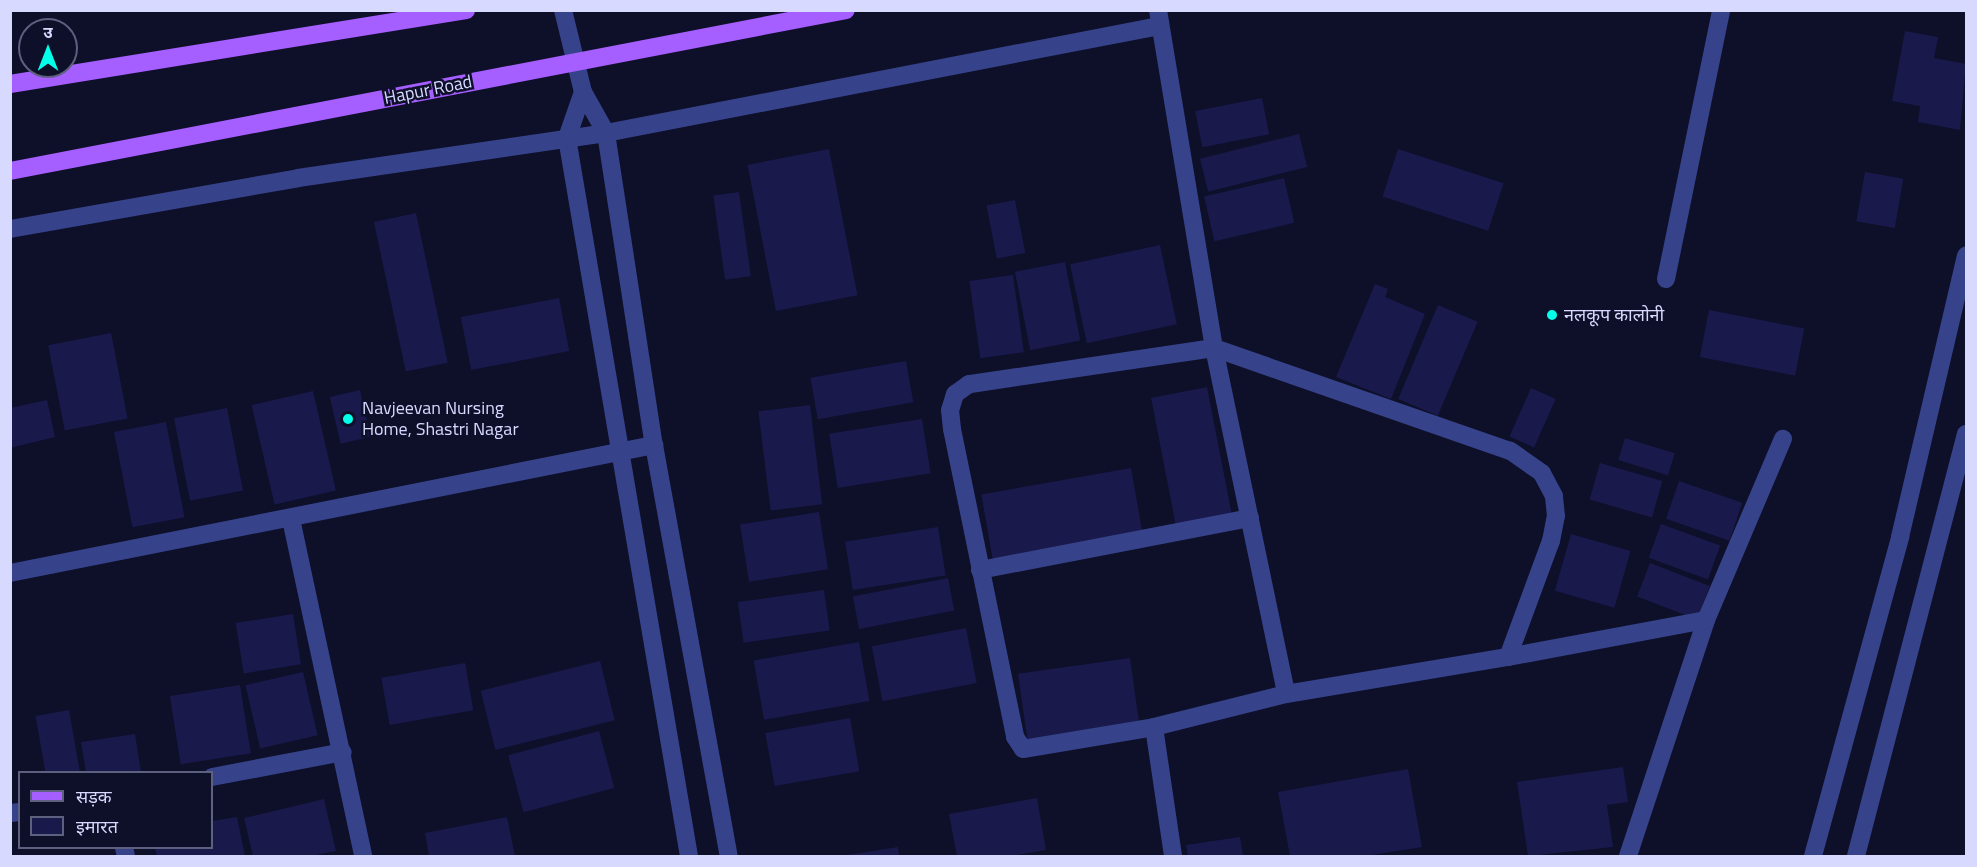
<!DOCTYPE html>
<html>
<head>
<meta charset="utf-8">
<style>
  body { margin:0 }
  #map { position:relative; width:1977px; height:867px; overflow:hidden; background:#0e0f29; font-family:"Titillium Web","Noto Sans Devanagari",sans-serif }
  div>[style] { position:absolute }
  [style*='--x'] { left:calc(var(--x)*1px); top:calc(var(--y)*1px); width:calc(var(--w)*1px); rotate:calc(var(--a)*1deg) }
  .building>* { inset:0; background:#1a194c; transform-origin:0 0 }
  .minor>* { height:18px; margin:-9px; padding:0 9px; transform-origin:9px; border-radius:9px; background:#36438b }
  .major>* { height:18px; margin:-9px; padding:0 9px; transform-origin:9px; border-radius:9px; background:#a55eff }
  .dots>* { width:16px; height:16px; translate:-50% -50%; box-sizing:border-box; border:3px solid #0e0f29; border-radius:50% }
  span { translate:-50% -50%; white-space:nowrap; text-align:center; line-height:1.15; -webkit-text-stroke:5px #0e0f29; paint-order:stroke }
  .street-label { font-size:18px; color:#d7d9ff }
  .poi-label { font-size:18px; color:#d7d9ff }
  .left { translate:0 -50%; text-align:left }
  .frame { position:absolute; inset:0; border:12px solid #d7d9ff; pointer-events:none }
  .legend { position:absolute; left:18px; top:771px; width:195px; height:78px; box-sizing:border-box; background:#0e0f29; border:2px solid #5e607f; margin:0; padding:8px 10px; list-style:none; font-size:18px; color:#d7d9ff }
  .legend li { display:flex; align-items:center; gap:12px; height:30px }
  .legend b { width:30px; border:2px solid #5e607f }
  .north { position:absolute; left:18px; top:18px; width:60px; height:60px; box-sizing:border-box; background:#0e0f29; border:2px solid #5e607f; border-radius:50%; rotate:0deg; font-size:16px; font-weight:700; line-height:24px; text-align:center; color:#d7d9ff }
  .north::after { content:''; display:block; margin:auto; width:21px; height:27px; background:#03ffea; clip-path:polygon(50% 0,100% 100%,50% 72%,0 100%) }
</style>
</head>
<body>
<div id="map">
  <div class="building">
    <div style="clip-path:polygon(1905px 31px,1938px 37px,1934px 58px,1966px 64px,1960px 130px,1918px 122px,1920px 106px,1892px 101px)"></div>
    <div style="left:1262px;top:98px;width:37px;height:68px;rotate:79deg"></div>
    <div style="left:1299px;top:134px;width:34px;height:102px;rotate:76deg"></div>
    <div style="left:829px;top:149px;width:149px;height:83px;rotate:79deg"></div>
    <div style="left:1398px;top:149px;width:111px;height:50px;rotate:18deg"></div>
    <div style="left:1865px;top:172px;width:39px;height:50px;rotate:10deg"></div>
    <div style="left:1284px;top:178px;width:46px;height:82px;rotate:77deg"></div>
    <div style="left:739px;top:192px;width:85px;height:26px;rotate:82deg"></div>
    <div style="left:1015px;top:200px;width:54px;height:29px;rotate:79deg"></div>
    <div style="left:416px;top:213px;width:153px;height:43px;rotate:78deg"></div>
    <div style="left:1160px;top:245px;width:81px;height:92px;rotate:78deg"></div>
    <div style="left:1065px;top:262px;width:80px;height:51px;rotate:79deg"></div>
    <div style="left:1013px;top:275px;width:78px;height:44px;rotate:82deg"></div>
    <div style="clip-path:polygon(1375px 284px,1388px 289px,1385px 297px,1425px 314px,1391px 399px,1336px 377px)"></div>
    <div style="left:559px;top:298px;width:54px;height:100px;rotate:79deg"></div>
    <div style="left:1438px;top:305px;width:43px;height:102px;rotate:23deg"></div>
    <div style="left:1709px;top:310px;width:97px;height:48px;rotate:11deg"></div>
    <div style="left:111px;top:333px;width:87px;height:64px;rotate:79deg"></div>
    <div style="left:906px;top:361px;width:42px;height:97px;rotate:80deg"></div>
    <div style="left:1207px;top:387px;width:132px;height:57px;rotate:79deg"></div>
    <div style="left:1531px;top:388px;width:27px;height:53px;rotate:24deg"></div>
    <div style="left:360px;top:390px;width:48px;height:31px;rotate:77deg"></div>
    <div style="left:313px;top:391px;width:102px;height:63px;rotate:77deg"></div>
    <div style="clip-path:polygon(47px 400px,55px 437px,10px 448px,10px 408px)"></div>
    <div style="left:810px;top:405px;width:100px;height:52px;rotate:83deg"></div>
    <div style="left:227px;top:408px;width:84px;height:54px;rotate:79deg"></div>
    <div style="left:922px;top:419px;width:55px;height:94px;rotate:81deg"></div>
    <div style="left:166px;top:422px;width:97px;height:53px;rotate:79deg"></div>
    <div style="left:1625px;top:438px;width:52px;height:23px;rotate:17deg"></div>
    <div style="left:1600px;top:463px;width:65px;height:38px;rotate:16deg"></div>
    <div style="left:1131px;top:468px;width:66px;height:152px;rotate:80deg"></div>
    <div style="left:1679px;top:481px;width:67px;height:40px;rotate:19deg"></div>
    <div style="left:819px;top:512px;width:58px;height:80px;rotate:81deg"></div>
    <div style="left:1661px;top:524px;width:63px;height:36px;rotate:20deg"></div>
    <div style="left:938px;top:527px;width:49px;height:94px;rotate:81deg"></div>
    <div style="left:1571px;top:534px;width:62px;height:59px;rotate:16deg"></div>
    <div style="left:1650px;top:563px;width:64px;height:36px;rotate:21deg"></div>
    <div style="left:948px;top:578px;width:33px;height:97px;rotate:79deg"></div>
    <div style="left:824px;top:590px;width:41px;height:87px;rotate:82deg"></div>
    <div style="left:293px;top:614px;width:51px;height:58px;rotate:81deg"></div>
    <div style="left:966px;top:628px;width:56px;height:96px;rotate:79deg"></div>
    <div style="left:859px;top:642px;width:60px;height:107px;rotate:80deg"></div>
    <div style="left:1130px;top:658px;width:68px;height:113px;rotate:82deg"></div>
    <div style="left:600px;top:661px;width:61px;height:123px;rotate:76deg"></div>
    <div style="left:465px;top:663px;width:48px;height:85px;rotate:80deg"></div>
    <div style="left:303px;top:672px;width:65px;height:59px;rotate:77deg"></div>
    <div style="left:240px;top:685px;width:69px;height:71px;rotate:81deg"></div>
    <div style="left:69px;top:710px;width:63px;height:34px;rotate:80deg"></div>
    <div style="left:850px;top:718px;width:54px;height:86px;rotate:80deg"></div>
    <div style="left:599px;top:731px;width:59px;height:94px;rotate:75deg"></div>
    <div style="clip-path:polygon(135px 734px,141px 772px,86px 772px,81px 742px)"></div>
    <div style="clip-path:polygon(1623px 767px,1628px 802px,1607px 805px,1613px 847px,1528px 856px,1517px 782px)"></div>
    <div style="clip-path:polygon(1408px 769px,1422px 847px,1366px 856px,1290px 856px,1278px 792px)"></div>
    <div style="clip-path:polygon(1037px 798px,1046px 850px,1011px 856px,957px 856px,949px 814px)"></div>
    <div style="clip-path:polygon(324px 799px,336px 851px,311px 856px,253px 856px,244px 818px)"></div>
    <div style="clip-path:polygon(237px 817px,245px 856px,157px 856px,155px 848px,212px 848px,212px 821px)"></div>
    <div style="clip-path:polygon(507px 817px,515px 856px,429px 856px,425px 833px)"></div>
    <div style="clip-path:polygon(1240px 837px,1243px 856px,1188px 856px,1186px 845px)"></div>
    <div style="clip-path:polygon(898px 847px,899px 856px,847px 856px,847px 855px)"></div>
  </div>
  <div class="minor">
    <div style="--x:563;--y:10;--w:84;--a:76.3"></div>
    <div style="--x:583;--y:92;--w:47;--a:60.7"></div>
    <div style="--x:606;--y:133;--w:316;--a:81.3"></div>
    <div style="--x:654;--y:445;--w:418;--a:79.7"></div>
    <div style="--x:1158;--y:10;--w:343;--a:80.6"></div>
    <div style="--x:1214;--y:348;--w:353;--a:78.2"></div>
    <div style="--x:583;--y:92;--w:49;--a:109.2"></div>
    <div style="--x:567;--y:138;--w:728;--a:80.36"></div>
    <div style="--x:10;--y:229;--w:292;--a:-10"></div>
    <div style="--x:298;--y:178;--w:311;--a:-8.3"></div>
    <div style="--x:606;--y:133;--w:563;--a:-10.95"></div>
    <div style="--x:1666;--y:279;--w:275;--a:-78.4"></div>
    <div style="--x:291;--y:519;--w:345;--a:77.9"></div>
    <div style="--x:980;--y:570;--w:275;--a:-10.9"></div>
    <div style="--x:10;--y:573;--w:657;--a:-11.24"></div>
    <div style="--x:1508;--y:657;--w:124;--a:-69.7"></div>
    <div style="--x:1551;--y:541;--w:25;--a:-79"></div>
    <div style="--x:1556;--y:516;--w:20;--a:-96"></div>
    <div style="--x:1554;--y:496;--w:26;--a:-118"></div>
    <div style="--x:1542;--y:473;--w:39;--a:-145"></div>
    <div style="--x:1510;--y:451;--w:313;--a:-160.8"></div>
    <div style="--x:1214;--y:348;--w:248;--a:171.6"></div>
    <div style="--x:969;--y:384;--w:17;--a:144"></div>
    <div style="--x:955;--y:394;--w:17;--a:107"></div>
    <div style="--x:950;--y:410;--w:19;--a:84"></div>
    <div style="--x:952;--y:429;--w:314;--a:78.4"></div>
    <div style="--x:1015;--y:737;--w:14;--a:56"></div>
    <div style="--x:1023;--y:749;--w:133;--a:-9.5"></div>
    <div style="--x:1154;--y:727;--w:136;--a:-14"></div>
    <div style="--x:1286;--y:694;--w:225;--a:-9.5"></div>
    <div style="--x:1508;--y:657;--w:201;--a:-10.6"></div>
    <div style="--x:1154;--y:727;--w:130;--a:81.6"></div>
    <div style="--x:212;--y:777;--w:133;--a:-10.8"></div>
    <div style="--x:10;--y:813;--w:10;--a:-6"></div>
    <div style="--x:124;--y:848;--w:8;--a:76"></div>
    <div style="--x:1628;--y:856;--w:249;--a:-71.7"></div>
    <div style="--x:1706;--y:620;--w:197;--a:-67"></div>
    <div style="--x:1813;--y:856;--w:331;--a:-74.7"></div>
    <div style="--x:1900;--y:537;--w:289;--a:-76.8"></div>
    <div style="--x:1856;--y:856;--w:436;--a:-75.4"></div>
  </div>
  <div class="major">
    <div style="--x:10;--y:84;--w:462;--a:-9.2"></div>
    <div style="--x:10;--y:171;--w:851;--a:-10.9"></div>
  </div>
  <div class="dots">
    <div style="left:1552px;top:315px;background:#03ffea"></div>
    <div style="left:348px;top:419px;background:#03ffea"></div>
  </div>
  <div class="street-label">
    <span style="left:428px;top:90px;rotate:-11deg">Hapur Road</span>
  </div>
  <div class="poi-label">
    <span class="left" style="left:1564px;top:315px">नलकूप कालोनी</span>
    <span class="left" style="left:362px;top:419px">Navjeevan Nursing<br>Home, Shastri Nagar</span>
  </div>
  <div class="frame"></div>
  <ul class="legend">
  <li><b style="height:8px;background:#a55eff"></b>सड़क</li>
  <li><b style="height:16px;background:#1a194c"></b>इमारत</li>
  </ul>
  <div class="north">उ</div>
</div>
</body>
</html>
